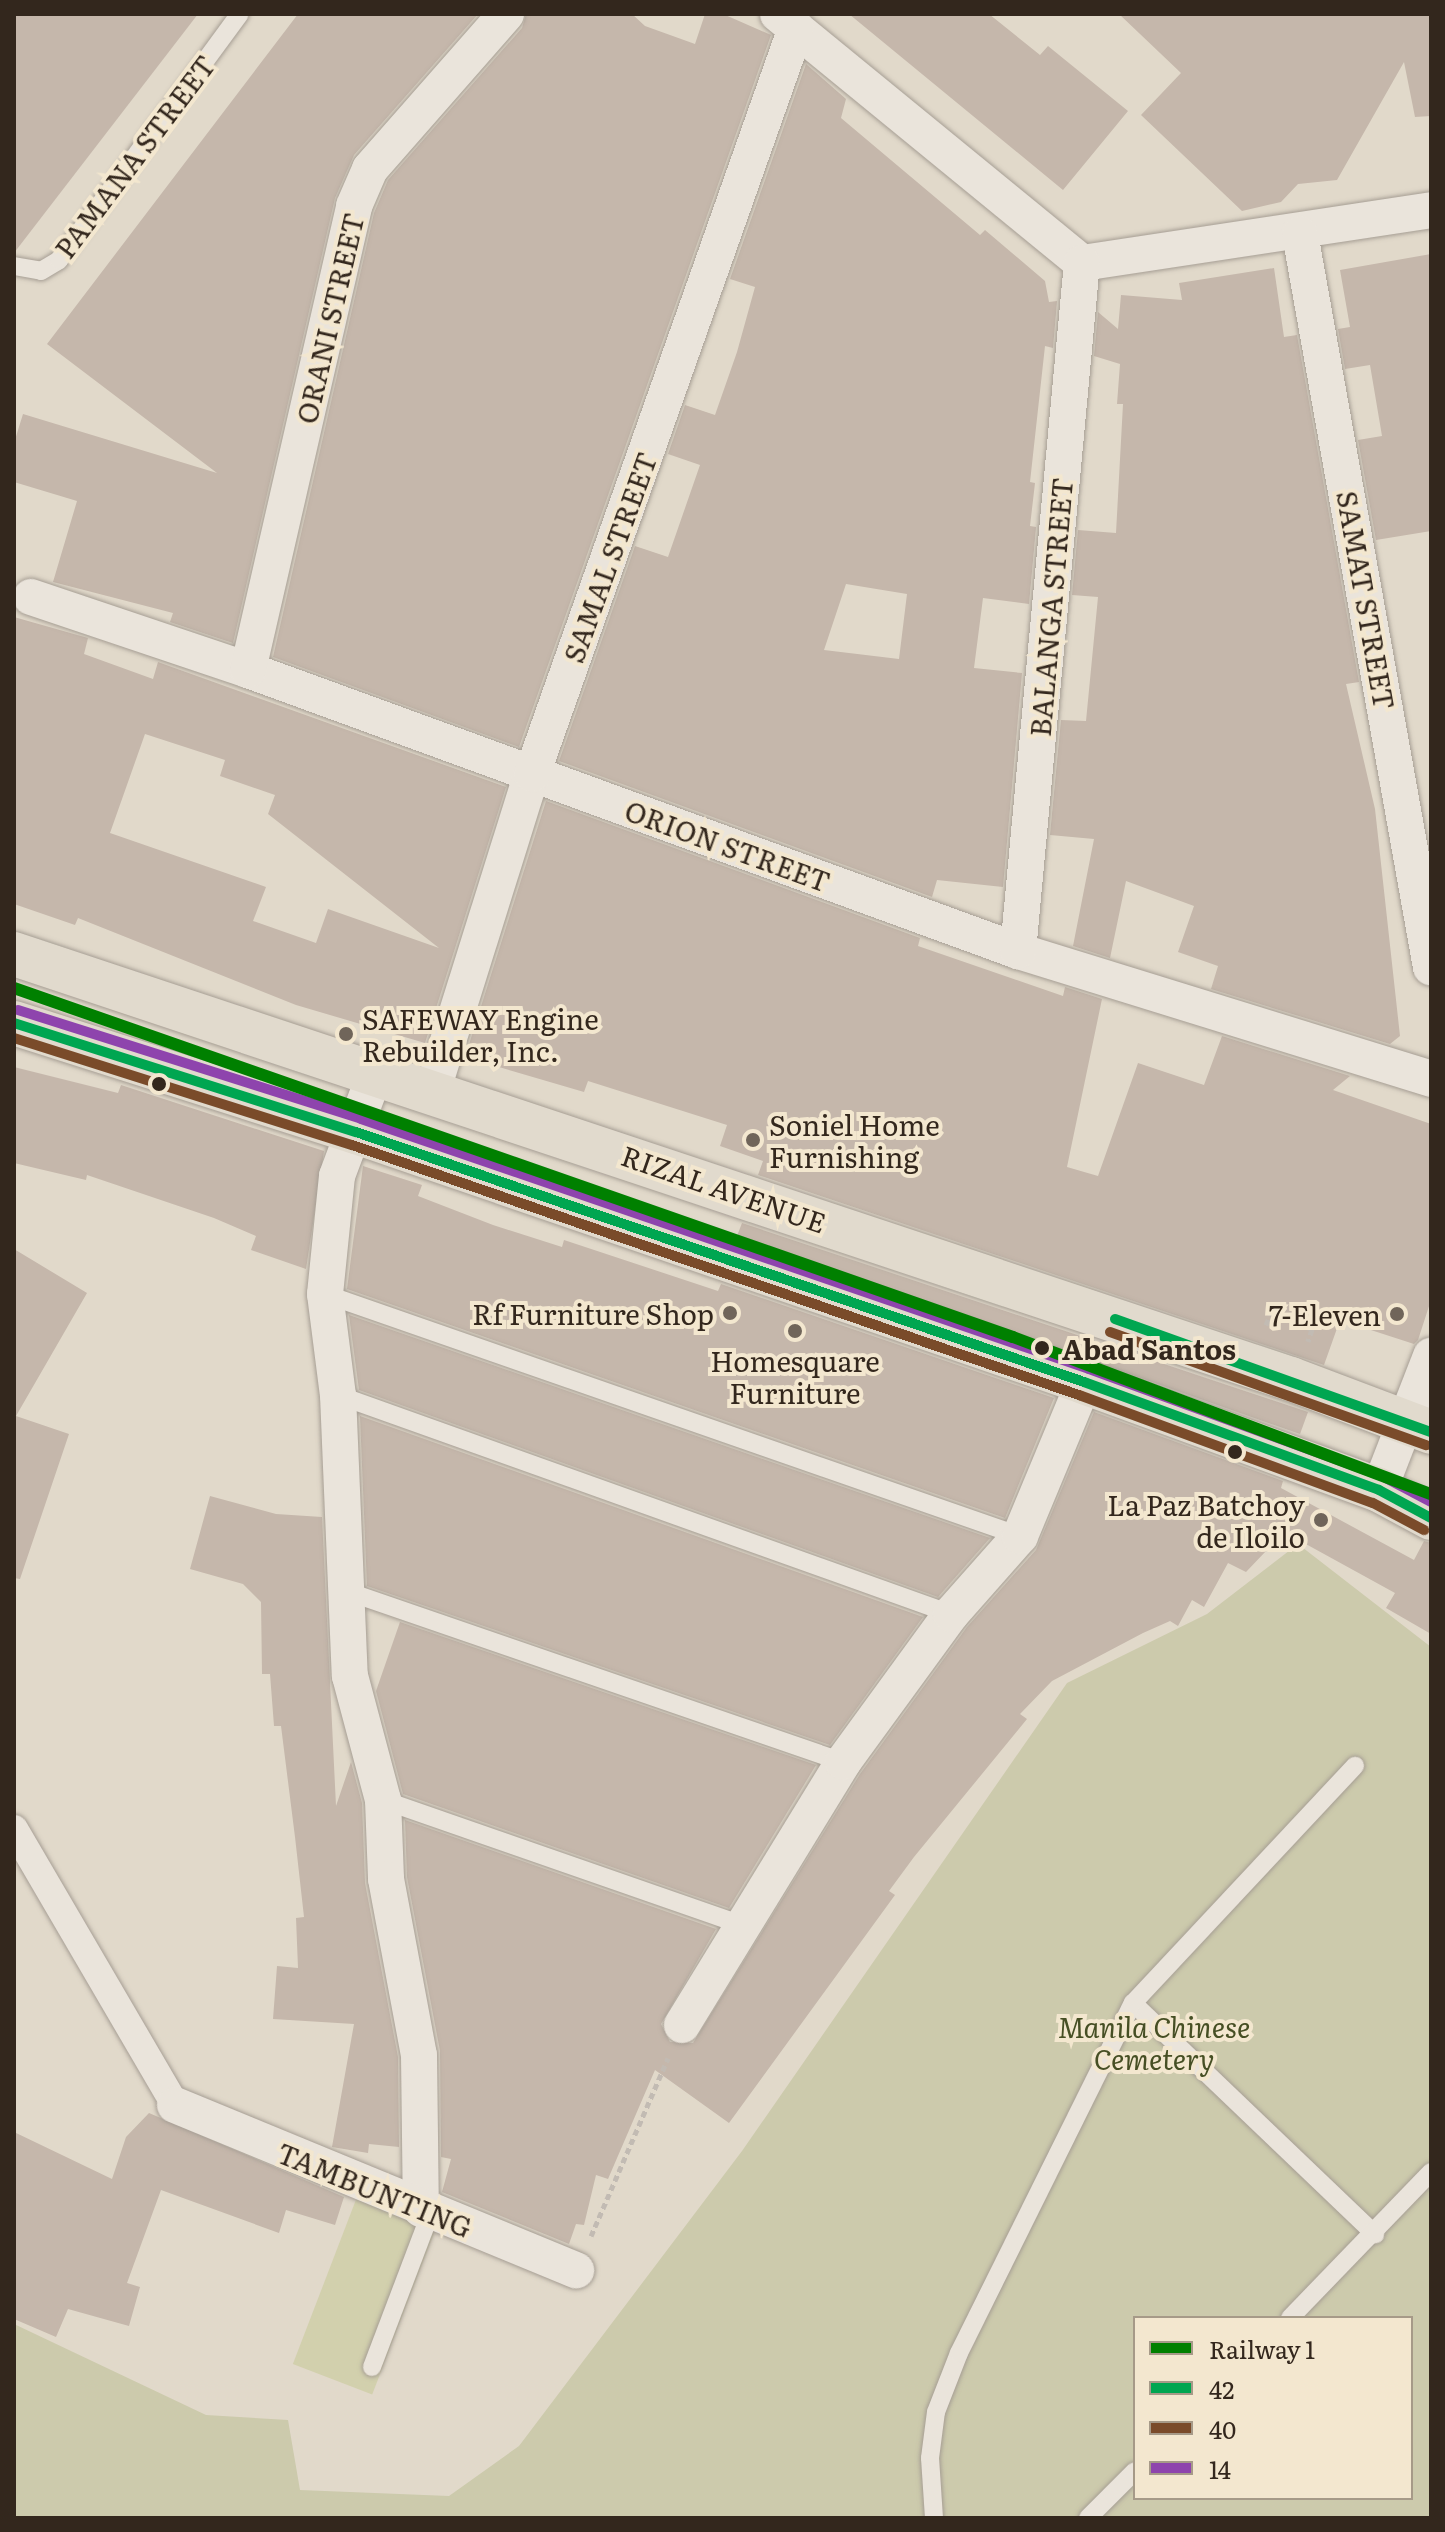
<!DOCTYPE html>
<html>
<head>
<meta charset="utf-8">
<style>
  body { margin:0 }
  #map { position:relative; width:1445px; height:2532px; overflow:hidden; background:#e1d9ca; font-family:Literata,serif }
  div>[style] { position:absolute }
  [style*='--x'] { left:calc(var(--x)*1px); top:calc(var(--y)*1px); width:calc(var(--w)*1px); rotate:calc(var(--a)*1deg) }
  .green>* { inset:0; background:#d2d0ad; transform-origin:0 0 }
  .cemetery>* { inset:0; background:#cccaac }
  .building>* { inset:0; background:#c5b7ab }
  .path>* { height:5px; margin-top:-2.5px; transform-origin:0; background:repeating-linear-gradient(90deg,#c2bbb3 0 6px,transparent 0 10px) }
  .roads { filter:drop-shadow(0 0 2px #a69e94) drop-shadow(0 0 2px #a69e94) }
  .service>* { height:18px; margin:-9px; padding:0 9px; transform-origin:9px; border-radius:9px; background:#eae4db }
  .pedestrian>* { height:28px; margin:-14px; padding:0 14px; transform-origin:14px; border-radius:14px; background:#eae4db }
  .minor>* { height:36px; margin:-18px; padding:0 18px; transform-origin:18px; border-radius:18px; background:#eae4db }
  .primary>* { height:44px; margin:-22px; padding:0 22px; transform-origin:22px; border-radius:22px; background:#e1dacd }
  .bus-1>* { height:10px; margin:-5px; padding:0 5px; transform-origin:5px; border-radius:5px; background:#00a651 }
  .bus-2>* { height:10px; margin:-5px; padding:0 5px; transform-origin:5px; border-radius:5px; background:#7a4b2a }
  .bus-3>* { height:10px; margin:-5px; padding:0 5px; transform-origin:5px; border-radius:5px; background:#8e44ad }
  .rail-1>* { height:12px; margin:-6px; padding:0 6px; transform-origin:6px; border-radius:6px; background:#008000 }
  .dots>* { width:22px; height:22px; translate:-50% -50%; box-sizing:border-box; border:4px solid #f3e7cf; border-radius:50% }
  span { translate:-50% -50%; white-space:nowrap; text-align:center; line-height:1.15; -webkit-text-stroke:8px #f3e7cf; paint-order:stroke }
  .street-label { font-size:28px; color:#33271d }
  .poi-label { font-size:28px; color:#33271d }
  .left { translate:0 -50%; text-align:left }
  .right { translate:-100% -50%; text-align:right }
  .stop-label { font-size:28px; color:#33271d; font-weight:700 }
  .park-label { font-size:28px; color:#464f24; font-style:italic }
  .frame { position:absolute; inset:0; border:16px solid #33271d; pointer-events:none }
  .legend { position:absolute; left:1133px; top:2316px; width:280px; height:184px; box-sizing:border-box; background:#f3e7cf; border:2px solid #a69a88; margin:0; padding:10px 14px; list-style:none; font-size:24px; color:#33271d }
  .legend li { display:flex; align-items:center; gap:16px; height:40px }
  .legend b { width:40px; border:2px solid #a69a88 }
</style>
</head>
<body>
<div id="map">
  <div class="green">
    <div style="left:357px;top:2197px;width:85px;height:179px;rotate:21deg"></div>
  </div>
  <div class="cemetery">
    <div style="clip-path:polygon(evenodd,1298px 1544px,1431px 1647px,1431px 2518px,14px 2518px,14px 2324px,206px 2415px,288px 2420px,300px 2490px,449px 2496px,519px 2446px,742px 2151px,1067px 1683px,1207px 1614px,1298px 1544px,1135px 2318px,1411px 2318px,1411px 2498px,1135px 2498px,1135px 2318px)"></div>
  </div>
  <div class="building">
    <div style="clip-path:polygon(14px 14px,198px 14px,14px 253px)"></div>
    <div style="clip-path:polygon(298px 14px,478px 14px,354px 155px,335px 198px,233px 643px,170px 622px,173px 613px,53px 582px,77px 501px,14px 482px,14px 443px,23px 414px,217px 473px,47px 344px)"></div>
    <div style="clip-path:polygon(526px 14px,632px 14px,645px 26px,695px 44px,705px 14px,723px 14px,771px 35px,519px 747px,273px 657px,374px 213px,388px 180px,522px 28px)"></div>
    <div style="clip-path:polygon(849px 14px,989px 14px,1040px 55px,1048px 46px,1128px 111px,1063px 190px)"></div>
    <div style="clip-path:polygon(1119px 14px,1431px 14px,1431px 116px,1415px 117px,1404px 62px,1337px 180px,1298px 184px,1281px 202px,1242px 211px,1141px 115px,1181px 73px)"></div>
    <div style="clip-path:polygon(evenodd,806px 64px,846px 99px,841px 118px,980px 235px,985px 230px,1045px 281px,1049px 302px,1057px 301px,1053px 348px,1045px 346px,1030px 482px,1035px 483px,1030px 526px,1036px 527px,1029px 604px,983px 598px,974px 668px,1022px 673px,1003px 887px,937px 880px,932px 897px,559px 761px,635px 546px,668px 557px,700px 465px,668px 454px,685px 405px,715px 415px,737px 352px,755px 287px,730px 279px,806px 64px,846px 584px,907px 594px,899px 659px,824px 650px,846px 584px)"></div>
    <div style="clip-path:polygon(1431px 254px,1431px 531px,1376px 540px,1358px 440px,1382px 436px,1370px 365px,1345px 369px,1338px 329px,1350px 327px,1340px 270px)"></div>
    <div style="clip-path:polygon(1274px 268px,1284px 337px,1297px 335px,1359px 682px,1346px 684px,1375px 809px,1400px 1036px,1390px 1044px,1211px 989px,1218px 966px,1178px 952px,1194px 906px,1126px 881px,1110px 958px,1073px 946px,1094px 839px,1050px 835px,1061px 720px,1086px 721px,1098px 597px,1072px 595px,1078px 530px,1116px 533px,1123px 404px,1117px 404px,1120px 364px,1094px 356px,1098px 312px,1118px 329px,1121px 295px,1182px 300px,1179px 283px)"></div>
    <div style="clip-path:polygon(evenodd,14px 617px,88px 638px,84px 654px,153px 679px,158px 662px,506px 787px,425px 1043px,296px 1005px,78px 918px,75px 925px,14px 904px,14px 617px,145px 734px,225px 760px,220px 776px,275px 795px,268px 814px,439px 948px,328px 909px,316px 943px,253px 921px,266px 887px,110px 833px,145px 734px)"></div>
    <div style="clip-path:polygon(546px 801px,920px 938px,918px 946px,1063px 996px,1065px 987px,1102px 999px,1067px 1167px,1098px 1176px,1138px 1063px,1204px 1085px,1222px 1036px,1350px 1076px,1333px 1090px,1431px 1124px,1431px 1300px,1418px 1340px,1414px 1344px,1340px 1320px,1324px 1365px,758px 1175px,763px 1161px,720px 1146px,727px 1125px,588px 1081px,584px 1092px,465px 1057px)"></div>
    <div style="clip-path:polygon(14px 1067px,118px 1093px,121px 1085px,324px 1151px,306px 1269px,251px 1250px,256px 1236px,214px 1218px,87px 1175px,86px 1180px,14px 1163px)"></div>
    <div style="clip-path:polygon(363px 1166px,422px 1185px,418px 1196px,493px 1225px,562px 1247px,564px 1240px,718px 1291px,721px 1284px,1054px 1398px,1005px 1518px,347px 1289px)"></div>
    <div style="clip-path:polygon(742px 1223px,1308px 1412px,1300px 1434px,737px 1236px)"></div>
    <div style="clip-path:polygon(14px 1249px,87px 1293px,16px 1416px,69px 1434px,20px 1579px,14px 1578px)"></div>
    <div style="clip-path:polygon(349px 1315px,990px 1538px,938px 1597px,359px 1390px)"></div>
    <div style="clip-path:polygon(1094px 1412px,1283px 1481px,1281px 1488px,1414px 1560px,1424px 1541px,1431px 1543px,1431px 1634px,1386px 1608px,1395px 1593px,1284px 1532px,1246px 1572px,1228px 1563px,1204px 1607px,1192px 1600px,1178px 1626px,1170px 1621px,1143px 1633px,1052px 1681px,1020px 1714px,1027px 1719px,914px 1857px,889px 1891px,895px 1895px,729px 2123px,655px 2070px,608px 2179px,596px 2175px,584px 2225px,576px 2224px,569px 2244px,442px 2192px,451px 2159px,441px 2157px,440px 2051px,407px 1877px,405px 1820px,716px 1929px,661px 2024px,670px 2042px,693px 2043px,860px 1774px,967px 1627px,1036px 1550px)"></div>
    <div style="clip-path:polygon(360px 1416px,923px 1617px,830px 1745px,367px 1586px)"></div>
    <div style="clip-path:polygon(210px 1496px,276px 1514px,322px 1517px,336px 1806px,351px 1762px,362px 1803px,365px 1883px,398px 2057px,399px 2147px,369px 2144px,368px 2153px,332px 2147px,354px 2024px,273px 2019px,277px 1966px,298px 1968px,296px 1918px,304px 1917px,295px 1837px,281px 1726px,274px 1726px,270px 1674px,262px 1674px,261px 1602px,243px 1584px,190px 1569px)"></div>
    <div style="clip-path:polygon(400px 1622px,816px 1765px,729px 1908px,403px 1794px,376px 1691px)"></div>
    <div style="clip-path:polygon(149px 2113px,344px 2197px,335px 2225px,286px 2210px,279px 2233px,161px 2190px,127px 2283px,140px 2287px,129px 2326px,68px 2309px,56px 2337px,14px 2319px,14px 2132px,112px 2179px,126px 2137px)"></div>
  </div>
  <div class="path">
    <div style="--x:1266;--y:1325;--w:13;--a:-67"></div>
    <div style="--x:1271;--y:1313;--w:44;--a:21.3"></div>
    <div style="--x:1312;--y:1329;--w:13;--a:108"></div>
    <div style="--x:591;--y:2236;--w:194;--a:-66.6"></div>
  </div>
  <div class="roads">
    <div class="service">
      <div style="--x:14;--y:266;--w:27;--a:10"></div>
      <div style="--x:41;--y:271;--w:21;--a:-31"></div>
      <div style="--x:59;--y:260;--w:305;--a:-53.7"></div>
      <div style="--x:325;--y:1294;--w:736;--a:19.2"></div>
      <div style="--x:338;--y:1395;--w:651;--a:19.66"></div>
      <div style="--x:349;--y:1592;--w:522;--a:18.99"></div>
      <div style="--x:383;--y:1800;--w:379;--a:19.2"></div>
      <div style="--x:1133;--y:2003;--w:335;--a:43.7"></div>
      <div style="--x:1290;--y:2318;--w:203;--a:-46"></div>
      <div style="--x:372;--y:2367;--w:166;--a:-69.2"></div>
      <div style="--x:934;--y:2518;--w:60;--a:-93.8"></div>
      <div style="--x:930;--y:2458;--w:46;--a:-82.6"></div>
      <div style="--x:936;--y:2412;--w:63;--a:-68.7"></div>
      <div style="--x:959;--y:2353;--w:391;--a:-63.6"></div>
      <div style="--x:1133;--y:2003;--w:325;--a:-46.9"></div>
      <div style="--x:1088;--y:2518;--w:66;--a:-45"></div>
    </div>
    <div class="pedestrian">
      <div style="--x:14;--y:1829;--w:320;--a:59.7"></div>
    </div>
    <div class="minor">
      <div style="--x:778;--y:14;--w:393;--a:39.3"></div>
      <div style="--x:1082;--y:263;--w:353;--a:-8.6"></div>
      <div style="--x:1300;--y:234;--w:745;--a:79.87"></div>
      <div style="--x:31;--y:597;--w:229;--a:18.6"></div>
      <div style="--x:248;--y:670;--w:820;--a:20.05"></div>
      <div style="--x:1018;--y:951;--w:432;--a:17.2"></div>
      <div style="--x:248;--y:670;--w:476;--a:-77.1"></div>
      <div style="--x:354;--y:206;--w:40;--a:-66.6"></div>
      <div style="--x:370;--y:169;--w:206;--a:-48.7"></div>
      <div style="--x:1018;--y:951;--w:691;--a:-84.69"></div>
      <div style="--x:376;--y:1071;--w:112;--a:110.4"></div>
      <div style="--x:337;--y:1176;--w:119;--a:95.8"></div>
      <div style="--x:325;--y:1294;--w:102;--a:82.7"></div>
      <div style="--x:338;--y:1395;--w:281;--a:87.6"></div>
      <div style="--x:350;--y:1676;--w:128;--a:75.1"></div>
      <div style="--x:383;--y:1800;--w:79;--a:87.8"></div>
      <div style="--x:386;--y:1879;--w:179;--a:79.4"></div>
      <div style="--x:419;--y:2055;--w:154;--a:89.3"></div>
      <div style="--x:433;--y:1089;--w:330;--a:-72.6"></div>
      <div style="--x:532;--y:774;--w:791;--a:-70.51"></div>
      <div style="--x:1379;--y:1490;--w:144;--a:-68.8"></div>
      <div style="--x:682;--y:2025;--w:308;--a:-58.5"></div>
      <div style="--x:843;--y:1762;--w:183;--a:-53.9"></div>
      <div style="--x:951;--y:1614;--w:104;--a:-48.5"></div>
      <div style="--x:1020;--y:1536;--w:167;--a:-67.4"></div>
      <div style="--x:175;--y:2105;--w:434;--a:22.4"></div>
    </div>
    <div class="primary">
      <div style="--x:14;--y:954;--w:1346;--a:18.41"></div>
      <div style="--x:1291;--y:1379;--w:150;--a:20.7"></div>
      <div style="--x:14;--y:1023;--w:359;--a:17.7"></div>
      <div style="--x:356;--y:1132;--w:770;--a:18.95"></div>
      <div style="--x:1084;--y:1382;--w:314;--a:20.1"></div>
      <div style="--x:1379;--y:1490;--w:59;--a:28.3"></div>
    </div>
  </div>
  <div class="bus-1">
    <div style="--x:14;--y:1023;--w:359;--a:17.7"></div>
    <div style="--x:356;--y:1132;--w:770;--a:18.95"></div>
    <div style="--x:1084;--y:1382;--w:314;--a:20.1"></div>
    <div style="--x:1379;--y:1490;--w:59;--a:28.3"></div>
    <div style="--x:1115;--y:1319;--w:336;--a:19.7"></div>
  </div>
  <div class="bus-2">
    <div style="--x:14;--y:1038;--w:355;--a:17.6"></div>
    <div style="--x:352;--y:1145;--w:769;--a:18.98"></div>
    <div style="--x:1079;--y:1395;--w:313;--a:20.2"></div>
    <div style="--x:1373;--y:1503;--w:58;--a:27.9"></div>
    <div style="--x:1110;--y:1332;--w:336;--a:19.7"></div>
  </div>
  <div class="bus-3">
    <div style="--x:18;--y:1010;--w:360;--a:17.6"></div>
    <div style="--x:361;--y:1119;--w:770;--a:18.95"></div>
    <div style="--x:1089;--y:1369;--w:314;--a:20.1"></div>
    <div style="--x:1384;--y:1477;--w:53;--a:28"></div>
  </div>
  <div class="rail-1">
    <div style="--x:14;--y:988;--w:1058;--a:19.26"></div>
    <div style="--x:1013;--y:1337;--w:447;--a:20.6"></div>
  </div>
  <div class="dots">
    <div style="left:346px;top:1034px;background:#70655a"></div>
    <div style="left:159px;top:1084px;background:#33271d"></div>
    <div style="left:753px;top:1140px;background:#70655a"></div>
    <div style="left:730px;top:1313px;background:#70655a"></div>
    <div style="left:1397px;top:1314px;background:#70655a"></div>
    <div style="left:795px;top:1331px;background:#70655a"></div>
    <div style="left:1042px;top:1348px;background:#33271d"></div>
    <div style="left:1235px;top:1452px;background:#33271d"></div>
    <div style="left:1321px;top:1520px;background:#70655a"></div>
  </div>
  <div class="street-label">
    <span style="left:134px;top:156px;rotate:-53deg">PAMANA STREET</span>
    <span style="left:329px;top:318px;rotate:-77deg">ORANI STREET</span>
    <span style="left:609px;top:557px;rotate:-70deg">SAMAL STREET</span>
    <span style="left:1367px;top:600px;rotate:80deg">SAMAT STREET</span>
    <span style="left:1050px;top:607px;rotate:-85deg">BALANGA STREET</span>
    <span style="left:728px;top:845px;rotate:20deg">ORION STREET</span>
    <span style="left:724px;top:1188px;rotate:19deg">RIZAL AVENUE</span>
    <span style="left:375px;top:2189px;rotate:22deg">TAMBUNTING</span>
  </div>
  <div class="poi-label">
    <span class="left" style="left:362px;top:1034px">SAFEWAY Engine<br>Rebuilder, Inc.</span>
    <span class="left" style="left:769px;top:1140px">Soniel Home<br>Furnishing</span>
    <span class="right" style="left:714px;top:1313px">Rf Furniture Shop</span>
    <span class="right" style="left:1381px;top:1314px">7-Eleven</span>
    <span style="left:795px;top:1376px">Homesquare<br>Furniture</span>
    <span class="right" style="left:1305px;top:1520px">La Paz Batchoy<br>de Iloilo</span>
  </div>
  <div class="stop-label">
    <span class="left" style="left:1062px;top:1348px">Abad Santos</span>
  </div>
  <div class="park-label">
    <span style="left:1154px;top:2042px">Manila Chinese<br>Cemetery</span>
  </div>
  <div class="frame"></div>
  <ul class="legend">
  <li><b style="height:10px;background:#008000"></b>Railway 1</li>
  <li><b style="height:10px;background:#00a651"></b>42</li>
  <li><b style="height:10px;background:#7a4b2a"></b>40</li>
  <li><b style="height:10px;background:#8e44ad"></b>14</li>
  </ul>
</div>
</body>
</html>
